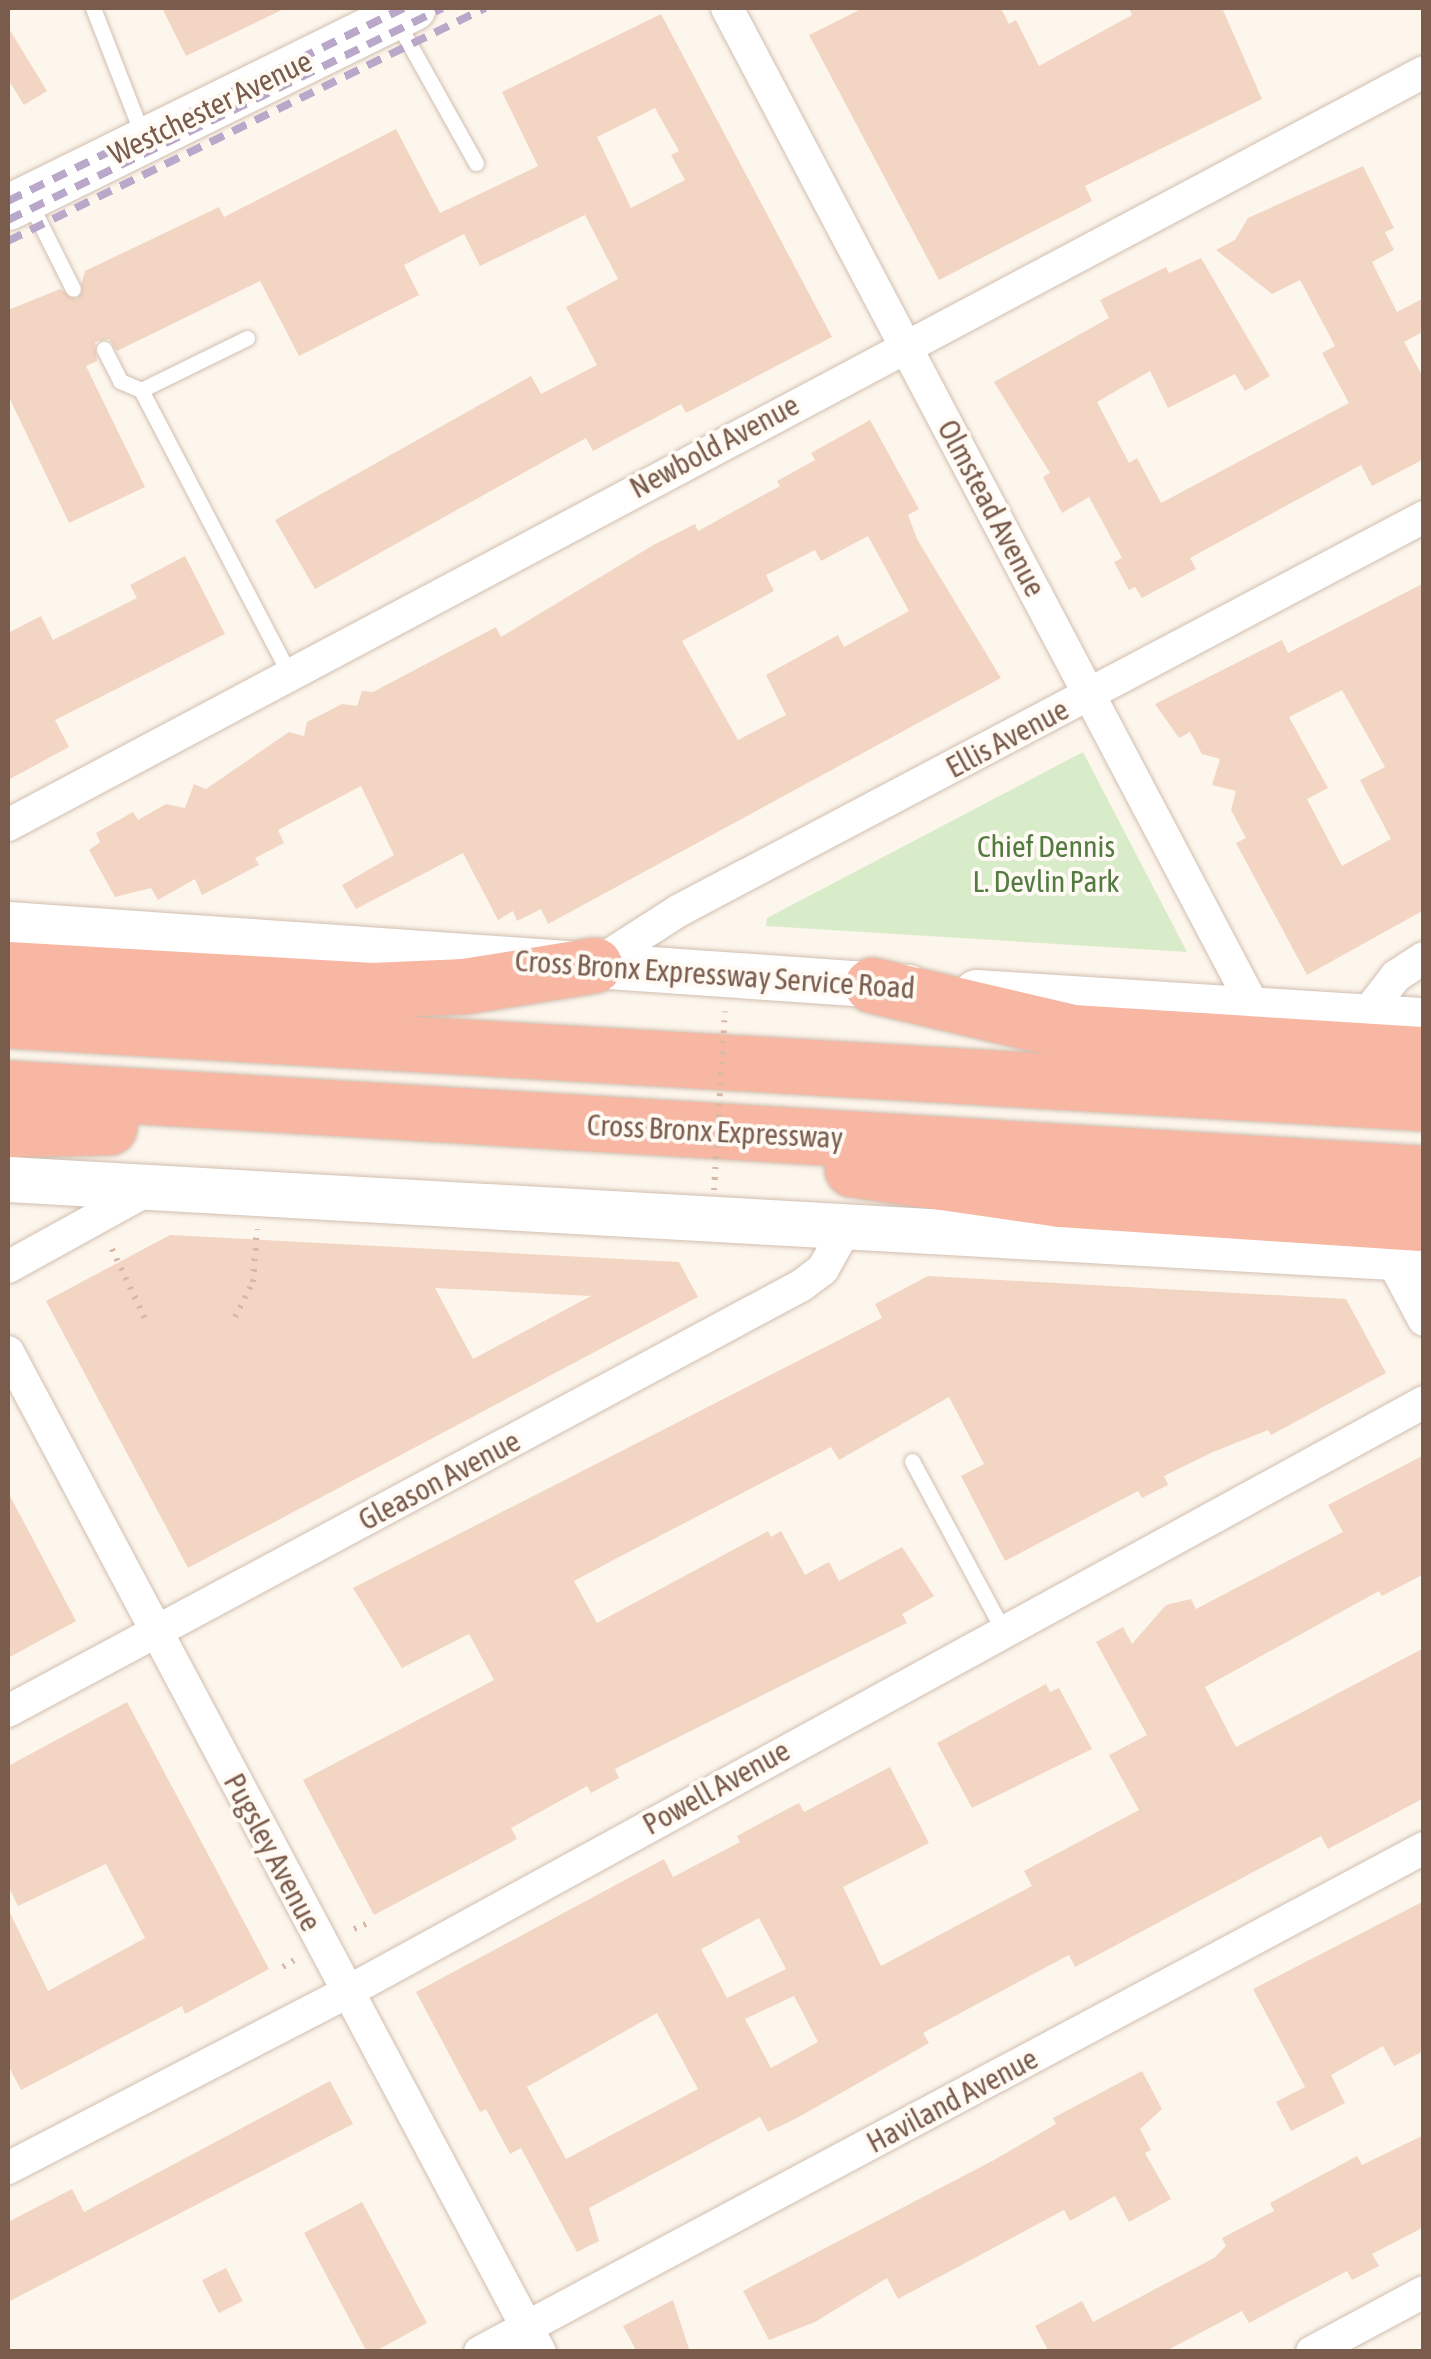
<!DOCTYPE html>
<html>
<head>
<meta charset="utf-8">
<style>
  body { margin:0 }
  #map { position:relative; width:1431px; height:2359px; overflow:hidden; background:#fdf6ec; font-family:"Asap Condensed",sans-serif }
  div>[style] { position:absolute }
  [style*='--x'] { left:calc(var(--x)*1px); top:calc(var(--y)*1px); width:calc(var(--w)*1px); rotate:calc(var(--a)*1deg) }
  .green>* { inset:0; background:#d8ecc9 }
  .building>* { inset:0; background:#f3d5c3; transform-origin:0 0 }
  .path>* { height:6px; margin-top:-3px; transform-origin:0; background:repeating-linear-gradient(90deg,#d9b8a5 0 2.5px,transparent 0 10.5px) }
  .roads { filter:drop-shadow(0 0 2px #d1beb0) drop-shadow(0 0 2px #d1beb0) }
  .lane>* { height:15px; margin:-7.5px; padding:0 7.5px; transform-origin:7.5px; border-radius:7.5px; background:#fff }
  .street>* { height:32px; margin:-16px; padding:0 16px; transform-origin:16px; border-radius:16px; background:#fff }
  .secondary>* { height:45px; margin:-22.5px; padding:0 22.5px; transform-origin:22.5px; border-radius:22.5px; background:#fff }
  .highway>* { height:55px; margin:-27.5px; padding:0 27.5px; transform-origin:27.5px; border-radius:27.5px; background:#f7b7a3 }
  .rail>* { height:8px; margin-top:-4px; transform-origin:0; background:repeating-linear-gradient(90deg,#b9a8c9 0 15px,transparent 0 25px) }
  .path-bridge>* { height:6px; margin-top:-3px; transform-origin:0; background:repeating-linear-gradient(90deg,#d9b8a5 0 2.5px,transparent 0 10.5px) }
  span { translate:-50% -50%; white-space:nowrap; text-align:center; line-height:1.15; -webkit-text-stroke:8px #fffaf3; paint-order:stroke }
  .street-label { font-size:30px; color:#7a5c4d }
  .park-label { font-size:30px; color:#537a41 }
  .frame { position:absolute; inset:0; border:10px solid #7a5c4d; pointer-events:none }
</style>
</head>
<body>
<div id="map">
  <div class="green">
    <div style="clip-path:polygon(1083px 752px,1187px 952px,766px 926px,767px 918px)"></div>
  </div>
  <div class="building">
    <div style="clip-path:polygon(162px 8px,286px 8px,186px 56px)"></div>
    <div style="clip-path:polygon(863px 8px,1001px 8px,1009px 24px,1016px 20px,1039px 66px,1132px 15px,1129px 8px,1222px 8px,1262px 99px,1085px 186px,1092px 201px,939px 280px,809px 35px)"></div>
    <div style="clip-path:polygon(evenodd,661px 14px,832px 337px,686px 413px,681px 404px,593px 451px,586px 438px,315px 589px,275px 520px,531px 376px,541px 394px,597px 365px,566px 307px,618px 279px,585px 215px,480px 266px,464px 234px,404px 265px,419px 295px,299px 356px,260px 281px,117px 351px,109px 339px,95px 342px,97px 361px,86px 366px,145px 487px,69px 523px,8px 395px,8px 310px,60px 289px,77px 299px,85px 271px,219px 207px,224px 217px,396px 129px,440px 213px,538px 166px,502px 92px,661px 14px,655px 108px,679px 151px,671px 155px,685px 180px,631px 208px,597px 137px,655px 108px)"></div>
    <div style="clip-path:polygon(8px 27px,47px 91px,24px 105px,8px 79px)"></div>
    <div style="clip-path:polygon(1363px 166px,1394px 228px,1385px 232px,1394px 250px,1372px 262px,1397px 312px,1424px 298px,1424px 331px,1404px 342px,1424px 379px,1424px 459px,1372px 486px,1361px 465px,1190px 558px,1196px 569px,1142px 598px,1135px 587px,1129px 590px,1114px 562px,1122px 558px,1089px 497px,1062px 513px,1043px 477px,1050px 473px,994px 382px,1109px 318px,1100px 300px,1166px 267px,1169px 273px,1201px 258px,1270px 376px,1245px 391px,1235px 374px,1168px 408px,1150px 371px,1097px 402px,1129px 463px,1137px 458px,1161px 503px,1349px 403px,1322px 353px,1335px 346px,1300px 280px,1272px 294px,1216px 250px,1235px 240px,1248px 218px)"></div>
    <div style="clip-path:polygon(evenodd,870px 420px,919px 509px,908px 515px,917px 539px,1001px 678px,548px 924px,541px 909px,517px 921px,513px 911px,498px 920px,463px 853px,356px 909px,342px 885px,394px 855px,361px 786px,278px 830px,284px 843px,255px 858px,259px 865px,202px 895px,195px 879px,158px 900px,151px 888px,115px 897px,89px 850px,100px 842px,96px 833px,133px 812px,138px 820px,166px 804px,185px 808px,194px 784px,206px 789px,289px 732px,304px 736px,307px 722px,342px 704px,357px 706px,362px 691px,373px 692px,496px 627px,501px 637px,655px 544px,695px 524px,698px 531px,780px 486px,777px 481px,815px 460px,811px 453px,870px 420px,868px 536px,909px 611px,844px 647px,838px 635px,766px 675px,786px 715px,738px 740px,682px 641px,774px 591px,766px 575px,815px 550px,821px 561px,868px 536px)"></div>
    <div style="clip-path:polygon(185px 556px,225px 634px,55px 720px,69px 747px,8px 780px,8px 633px,41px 616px,53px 640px,137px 598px,130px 585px)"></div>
    <div style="clip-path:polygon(evenodd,1424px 583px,1424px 910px,1307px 975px,1236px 843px,1246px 838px,1231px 810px,1236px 791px,1212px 785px,1220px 759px,1202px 754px,1190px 732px,1179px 738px,1155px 704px,1282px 640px,1288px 653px,1424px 583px,1342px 690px,1385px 767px,1360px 780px,1391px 839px,1342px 866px,1307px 799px,1328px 788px,1289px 717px,1342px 690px)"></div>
    <div style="clip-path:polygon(evenodd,170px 1235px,679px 1262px,698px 1297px,188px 1568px,46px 1301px,170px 1235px,435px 1288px,591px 1296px,473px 1359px,435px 1288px)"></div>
    <div style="clip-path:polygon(928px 1276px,1346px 1299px,1386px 1373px,1271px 1435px,1268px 1430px,1213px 1452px,1164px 1476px,1168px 1485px,1142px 1498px,1138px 1491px,1005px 1561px,961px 1476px,984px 1464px,949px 1397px,839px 1460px,831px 1447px,621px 1556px,574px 1581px,597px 1623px,768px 1531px,771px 1537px,781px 1531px,805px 1575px,829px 1562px,839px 1581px,902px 1547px,934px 1596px,902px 1614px,907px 1623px,615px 1769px,619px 1778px,591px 1793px,587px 1786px,511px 1828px,517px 1839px,374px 1915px,303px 1780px,494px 1680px,469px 1634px,402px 1668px,353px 1588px,882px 1318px,875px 1304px)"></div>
    <div style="clip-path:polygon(evenodd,1424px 1455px,1424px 1574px,1382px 1596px,1379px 1591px,1205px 1687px,1236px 1747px,1424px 1648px,1424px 1798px,1328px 1849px,1321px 1836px,1075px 1967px,1069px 1955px,923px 2033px,929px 2043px,797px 2118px,768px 2132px,760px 2117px,589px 2208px,599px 2241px,577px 2252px,521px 2148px,510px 2154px,486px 2109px,480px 2112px,416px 1992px,664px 1859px,673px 1877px,740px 1842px,737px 1836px,774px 1816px,799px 1803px,804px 1812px,890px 1767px,929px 1843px,843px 1887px,881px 1966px,990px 1908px,1032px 1886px,1024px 1871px,1139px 1810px,1109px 1755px,1147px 1735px,1096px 1642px,1123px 1627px,1132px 1644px,1166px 1605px,1191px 1599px,1196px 1609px,1343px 1532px,1328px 1505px,1424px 1455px,759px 1918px,786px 1969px,727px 1998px,701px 1949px,759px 1918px,1424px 1455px,794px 1996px,818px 2042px,771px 2068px,745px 2019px,794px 1996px,1424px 1455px,657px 2013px,698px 2089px,566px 2159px,527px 2087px,657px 2013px)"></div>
    <div style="clip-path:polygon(8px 1492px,76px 1621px,8px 1658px)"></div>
    <div style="clip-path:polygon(1046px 1684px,1050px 1692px,1059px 1688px,1092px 1749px,972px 1808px,937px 1743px)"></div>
    <div style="clip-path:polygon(127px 1702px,269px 1969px,185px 2014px,182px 2006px,21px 2090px,8px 2065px,8px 1909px,48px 1991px,145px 1938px,106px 1864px,18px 1906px,8px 1886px,8px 1766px)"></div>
    <div style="clip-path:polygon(1424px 1901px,1424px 2051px,1394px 2066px,1383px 2046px,1331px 2075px,1345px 2103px,1291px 2131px,1276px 2102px,1305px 2087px,1253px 1989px)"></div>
    <div style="clip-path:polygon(1142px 2071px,1162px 2109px,1140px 2129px,1151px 2150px,1145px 2153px,1171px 2199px,1129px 2222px,1115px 2196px,1070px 2221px,1064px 2210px,898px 2299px,887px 2278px,815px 2322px,769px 2340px,743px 2291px,994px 2160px,1056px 2124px,1053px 2118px)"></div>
    <div style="clip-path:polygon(330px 2081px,353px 2124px,8px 2302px,8px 2222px,72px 2189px,84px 2212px)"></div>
    <div style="clip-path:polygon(1424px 2135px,1424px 2227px,1372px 2254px,1379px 2266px,1352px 2280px,1347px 2271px,1249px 2323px,1242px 2311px,1164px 2352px,1049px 2352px,1035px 2326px,1082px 2301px,1093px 2322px,1214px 2258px,1226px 2246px,1222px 2238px,1274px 2211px,1270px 2203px,1357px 2156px,1362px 2165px)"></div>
    <div style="clip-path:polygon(362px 2202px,427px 2323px,374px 2352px,367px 2352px,304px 2233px)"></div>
    <div style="left:226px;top:2268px;width:37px;height:27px;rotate:63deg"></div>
    <div style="clip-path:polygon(673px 2300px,690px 2352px,637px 2352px,623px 2326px)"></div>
  </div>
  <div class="path">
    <div style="--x:112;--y:1249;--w:84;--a:64.7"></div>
    <div style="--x:235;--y:1317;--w:39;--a:-63"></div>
    <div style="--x:253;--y:1282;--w:53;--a:-85.7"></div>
    <div style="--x:354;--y:1929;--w:13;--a:-23"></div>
    <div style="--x:283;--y:1967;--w:13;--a:-32"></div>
  </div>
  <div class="roads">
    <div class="lane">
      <div style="--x:93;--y:8;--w:137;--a:68.7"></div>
      <div style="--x:396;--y:20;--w:164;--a:60.8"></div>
      <div style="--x:30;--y:203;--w:96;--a:63.4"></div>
      <div style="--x:104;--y:349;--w:36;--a:63"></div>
      <div style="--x:120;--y:381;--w:23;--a:23"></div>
      <div style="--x:141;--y:390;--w:319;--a:62.4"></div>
      <div style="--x:141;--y:390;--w:118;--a:-26.1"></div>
      <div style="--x:912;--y:1461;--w:190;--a:61.7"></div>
    </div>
    <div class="street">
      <div style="--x:727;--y:8;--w:1132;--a:62.19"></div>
      <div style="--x:8;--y:825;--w:1604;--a:-28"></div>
      <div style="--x:594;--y:965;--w:100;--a:-32.7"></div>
      <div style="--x:678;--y:911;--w:844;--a:-27.84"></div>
      <div style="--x:1365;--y:1016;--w:51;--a:-52.2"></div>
      <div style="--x:1396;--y:976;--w:33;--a:-33"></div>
      <div style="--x:1391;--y:1258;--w:70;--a:62"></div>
      <div style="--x:8;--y:1267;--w:166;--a:-28.9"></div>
      <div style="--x:8;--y:1352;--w:1133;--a:61.99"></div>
      <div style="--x:8;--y:1711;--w:901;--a:-28.21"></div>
      <div style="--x:802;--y:1285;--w:26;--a:-37"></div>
      <div style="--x:823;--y:1269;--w:51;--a:-60.9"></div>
      <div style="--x:8;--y:2168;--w:382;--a:-27.4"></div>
      <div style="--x:347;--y:1992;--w:1228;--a:-28.71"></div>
      <div style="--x:480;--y:2352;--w:1070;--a:-28.1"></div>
      <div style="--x:1312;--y:2352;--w:127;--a:-28.2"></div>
    </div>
    <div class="secondary">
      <div style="--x:8;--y:207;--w:451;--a:-26.2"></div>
      <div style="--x:8;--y:924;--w:902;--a:4"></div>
      <div style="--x:976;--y:992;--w:449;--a:3.6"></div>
      <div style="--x:8;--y:1179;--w:1418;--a:3.23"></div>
    </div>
    <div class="highway">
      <div style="--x:8;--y:969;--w:364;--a:3.3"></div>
      <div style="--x:371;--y:990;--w:93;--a:-2.5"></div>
      <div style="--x:464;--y:986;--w:132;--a:-9.2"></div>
      <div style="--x:872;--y:985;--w:205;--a:13.2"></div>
      <div style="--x:1072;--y:1032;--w:353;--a:3.6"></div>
      <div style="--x:8;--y:1020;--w:1418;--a:3.35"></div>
      <div style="--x:8;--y:1088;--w:1419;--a:3.44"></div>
      <div style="--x:8;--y:1129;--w:101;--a:-1.1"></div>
      <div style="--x:852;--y:1169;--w:210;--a:8.2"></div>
      <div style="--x:1060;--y:1199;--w:365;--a:3.8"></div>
    </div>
  </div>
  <div class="rail">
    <div style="--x:8;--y:201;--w:440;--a:-26"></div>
    <div style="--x:8;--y:220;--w:483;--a:-26"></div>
    <div style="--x:8;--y:241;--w:531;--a:-26.03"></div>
  </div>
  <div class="path-bridge">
    <div style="--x:714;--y:1190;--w:179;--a:-86.5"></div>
  </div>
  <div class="street-label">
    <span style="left:210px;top:107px;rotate:-26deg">Westchester Avenue</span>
    <span style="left:714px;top:446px;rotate:-28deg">Newbold Avenue</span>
    <span style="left:992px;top:508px;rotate:62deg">Olmstead Avenue</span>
    <span style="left:1007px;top:738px;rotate:-28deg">Ellis Avenue</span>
    <span style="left:715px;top:974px;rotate:4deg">Cross Bronx Expressway Service Road</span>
    <span style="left:715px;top:1131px;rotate:3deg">Cross Bronx Expressway</span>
    <span style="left:439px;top:1480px;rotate:-28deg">Gleason Avenue</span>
    <span style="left:716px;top:1787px;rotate:-29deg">Powell Avenue</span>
    <span style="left:273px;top:1852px;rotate:62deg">Pugsley Avenue</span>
    <span style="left:952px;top:2100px;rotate:-28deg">Haviland Avenue</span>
  </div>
  <div class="park-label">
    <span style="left:1046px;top:863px">Chief Dennis<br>L. Devlin Park</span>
  </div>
  <div class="frame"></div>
</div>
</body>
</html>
